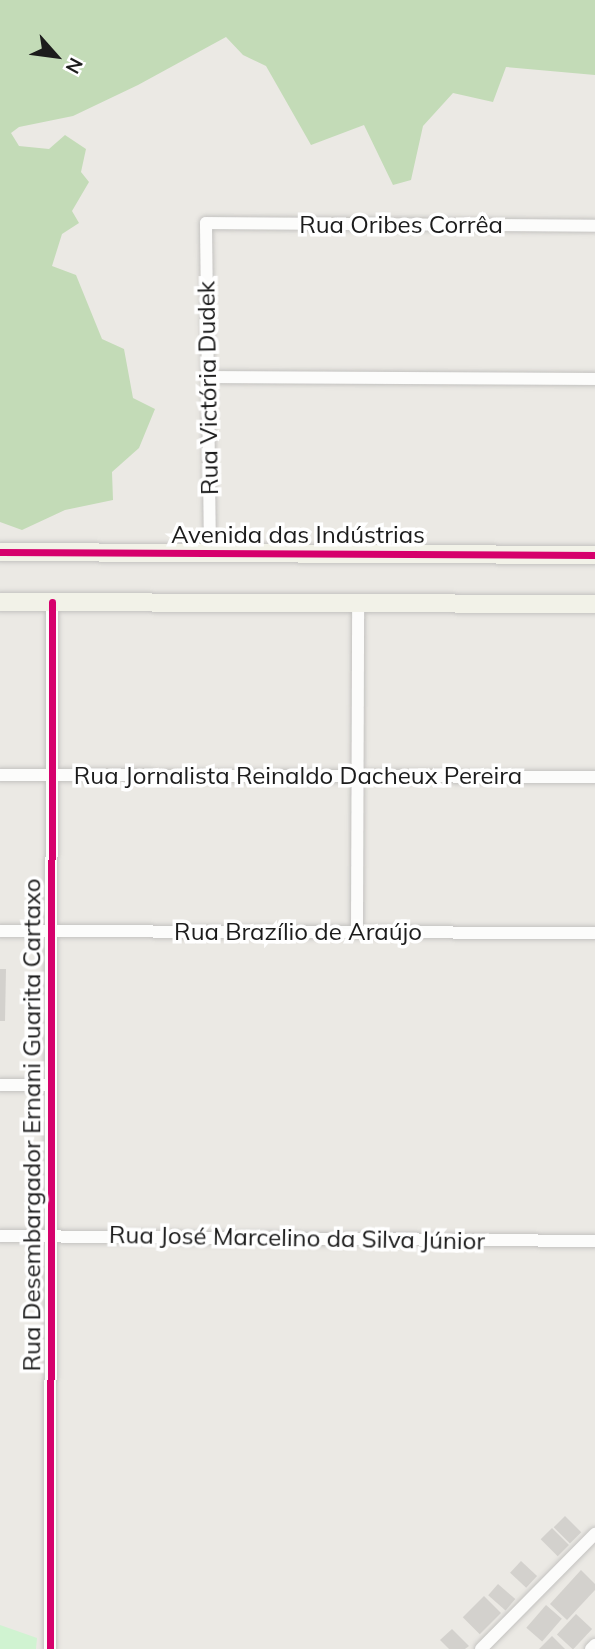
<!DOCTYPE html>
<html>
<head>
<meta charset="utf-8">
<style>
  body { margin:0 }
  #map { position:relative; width:595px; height:1649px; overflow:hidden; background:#ebe9e4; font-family:Mulish,sans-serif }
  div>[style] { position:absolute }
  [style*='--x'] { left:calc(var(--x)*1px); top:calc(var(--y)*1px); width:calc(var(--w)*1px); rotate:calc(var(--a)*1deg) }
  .forest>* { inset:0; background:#c3dbb7 }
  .park>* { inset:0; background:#d0f3d1 }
  .building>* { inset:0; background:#d3d1cd; transform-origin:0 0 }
  .roads { filter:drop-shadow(0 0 2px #c3c2c0) drop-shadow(0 0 2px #c3c2c0) }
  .minor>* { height:12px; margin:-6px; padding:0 6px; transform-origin:6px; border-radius:6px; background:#fcfcfb }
  .secondary>* { height:18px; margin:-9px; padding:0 9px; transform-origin:9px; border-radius:9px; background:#f2f2e8 }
  .cycleway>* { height:7px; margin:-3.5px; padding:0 3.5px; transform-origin:3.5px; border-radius:3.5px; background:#d6006c }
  span { translate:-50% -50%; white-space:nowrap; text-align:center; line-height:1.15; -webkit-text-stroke:7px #fff; paint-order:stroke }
  .street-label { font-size:24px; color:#1c1c1c }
  .north { position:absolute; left:21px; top:21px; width:70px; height:70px; -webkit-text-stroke:5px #fff; paint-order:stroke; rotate:118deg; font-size:19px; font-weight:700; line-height:28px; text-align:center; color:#1c1c1c }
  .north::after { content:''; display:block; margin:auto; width:24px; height:32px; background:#1c1c1c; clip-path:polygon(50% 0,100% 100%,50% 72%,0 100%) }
</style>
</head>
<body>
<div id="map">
  <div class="forest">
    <div style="clip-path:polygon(0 0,595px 0,595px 75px,506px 67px,493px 102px,453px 93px,423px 126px,411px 180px,393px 185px,364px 125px,311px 145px,266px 66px,243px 55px,226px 37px,138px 85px,73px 116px,19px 127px,11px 133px,19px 146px,49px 149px,65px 135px,86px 149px,81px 172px,89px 182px,72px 211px,79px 223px,62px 234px,52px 266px,76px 275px,102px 339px,124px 349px,133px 398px,155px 409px,139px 448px,112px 472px,113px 500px,65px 510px,22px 530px,0 522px)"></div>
  </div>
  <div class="park">
    <div style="clip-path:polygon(0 1625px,37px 1638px,36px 1649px,0 1649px)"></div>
  </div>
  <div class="building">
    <div style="clip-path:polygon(0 969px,6px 969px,5px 1021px,0 1021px)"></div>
    <div style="left:565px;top:1516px;width:23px;height:16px;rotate:45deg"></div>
    <div style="left:552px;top:1528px;width:24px;height:16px;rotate:45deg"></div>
    <div style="left:521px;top:1561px;width:22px;height:16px;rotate:43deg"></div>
    <div style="clip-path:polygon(581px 1570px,595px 1584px,595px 1590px,567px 1620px,550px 1604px)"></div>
    <div style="left:498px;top:1584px;width:23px;height:15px;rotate:41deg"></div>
    <div style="left:484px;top:1596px;width:24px;height:30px;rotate:45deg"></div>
    <div style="left:546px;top:1605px;width:21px;height:30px;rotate:41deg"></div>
    <div style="left:576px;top:1614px;width:22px;height:28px;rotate:43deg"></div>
    <div style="clip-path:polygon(452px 1629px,469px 1646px,465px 1649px,449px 1649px,440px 1640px)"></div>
    <div style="clip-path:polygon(552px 1636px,565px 1649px,539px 1649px)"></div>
  </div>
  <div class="roads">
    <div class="minor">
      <div style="--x:208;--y:377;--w:387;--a:0.3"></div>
      <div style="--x:210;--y:553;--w:330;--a:-90.7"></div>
      <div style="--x:206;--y:223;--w:389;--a:0.4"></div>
      <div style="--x:0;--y:775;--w:595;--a:0.19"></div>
      <div style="--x:0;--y:931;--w:595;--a:0.19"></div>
      <div style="--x:357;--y:932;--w:329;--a:-89.8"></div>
      <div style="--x:0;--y:1085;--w:51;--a:0"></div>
      <div style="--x:0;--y:1236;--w:595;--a:0.48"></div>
      <div style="--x:50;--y:1649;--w:1047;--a:-89.89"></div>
      <div style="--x:481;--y:1649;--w:162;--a:-45.3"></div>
      <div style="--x:591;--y:1649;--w:6;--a:-45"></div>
    </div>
    <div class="secondary">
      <div style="--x:0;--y:552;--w:595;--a:0.29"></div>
      <div style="--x:0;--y:602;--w:595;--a:0.19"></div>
    </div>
  </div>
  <div class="cycleway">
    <div style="--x:0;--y:552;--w:595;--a:0.29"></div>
    <div style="--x:50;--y:1649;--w:1047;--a:-89.89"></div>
  </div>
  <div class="street-label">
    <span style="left:401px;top:225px">Rua Oribes Corrêa</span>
    <span style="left:208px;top:388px;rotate:-91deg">Rua Victória Dudek</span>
    <span style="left:298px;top:535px">Avenida das Indústrias</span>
    <span style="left:298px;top:776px">Rua Jornalista Reinaldo Dacheux Pereira</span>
    <span style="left:298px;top:932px">Rua Brazílio de Araújo</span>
    <span style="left:32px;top:1125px;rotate:-90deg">Rua Desembargador Ernani Guarita Cartaxo</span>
    <span style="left:297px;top:1238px;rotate:1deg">Rua José Marcelino da Silva Júnior</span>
  </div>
  <div class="north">N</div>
</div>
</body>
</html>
